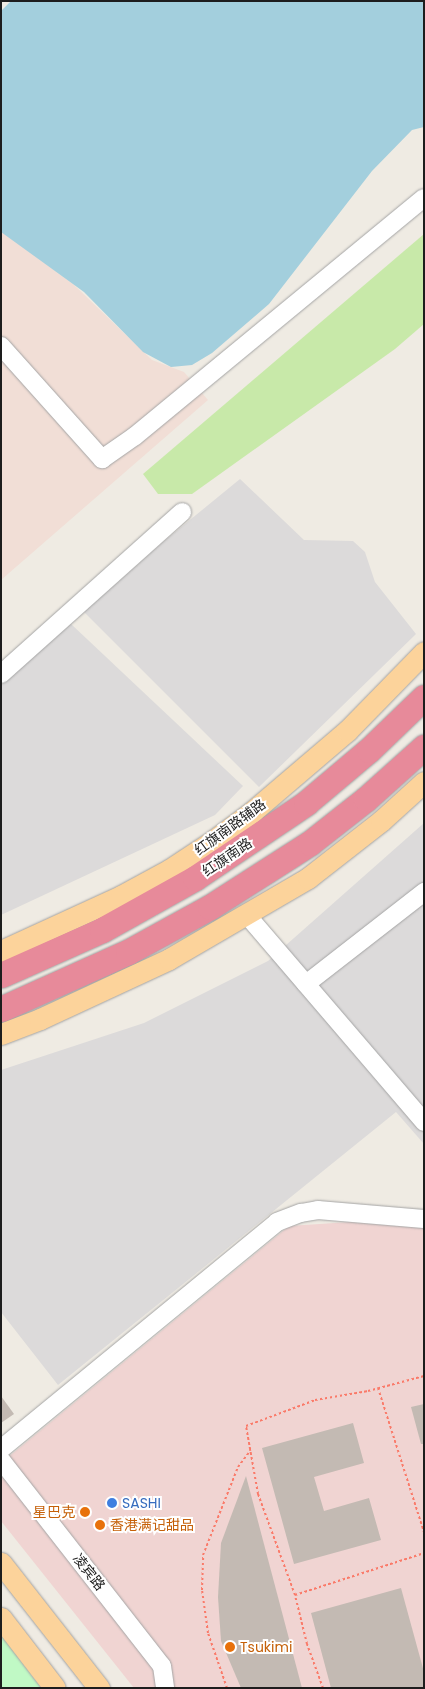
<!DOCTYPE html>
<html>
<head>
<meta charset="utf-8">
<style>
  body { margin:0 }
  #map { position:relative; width:425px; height:1689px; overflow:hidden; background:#efebe3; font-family:Poppins,"Noto Sans SC",sans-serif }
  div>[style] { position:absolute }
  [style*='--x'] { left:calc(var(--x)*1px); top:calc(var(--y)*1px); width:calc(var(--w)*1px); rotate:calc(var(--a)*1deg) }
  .residential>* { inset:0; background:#dcdada }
  .commercial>* { inset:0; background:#f0d4d2 }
  .military>* { inset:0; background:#f1ded6 }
  .grass>* { inset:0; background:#c8e9a9 }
  .park>* { inset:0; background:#c0f9c5 }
  .water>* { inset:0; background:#a3cfdd }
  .building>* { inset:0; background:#c3bab3 }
  .path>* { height:2px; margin-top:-1px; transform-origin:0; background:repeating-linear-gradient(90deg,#fa7a69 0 2.5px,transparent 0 5px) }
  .roads { filter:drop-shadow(0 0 1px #a4a4a4) drop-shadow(0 0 1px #a4a4a4) }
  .minor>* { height:18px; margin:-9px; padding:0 9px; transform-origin:9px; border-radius:9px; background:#fff }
  .major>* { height:21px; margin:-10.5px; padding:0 10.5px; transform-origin:10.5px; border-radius:10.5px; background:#fcd39b }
  .highway>* { height:25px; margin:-12.5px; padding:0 12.5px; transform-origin:12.5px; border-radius:12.5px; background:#e78a9a }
  .dots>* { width:14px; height:14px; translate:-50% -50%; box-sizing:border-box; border:2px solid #fff; border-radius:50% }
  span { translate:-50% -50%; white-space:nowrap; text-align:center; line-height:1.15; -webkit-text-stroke:4px #fff; paint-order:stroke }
  .street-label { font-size:14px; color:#1d1d1d }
  .shop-label { font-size:14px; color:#366cbe }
  .left { translate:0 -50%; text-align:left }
  .food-label { font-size:14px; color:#c56008 }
  .right { translate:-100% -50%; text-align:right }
  .frame { position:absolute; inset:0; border:2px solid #1d1d1d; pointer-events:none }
</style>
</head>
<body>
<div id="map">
  <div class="residential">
    <div style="clip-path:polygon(240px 479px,304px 540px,353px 541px,365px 552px,375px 582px,416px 634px,259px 787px,84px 612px,163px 542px)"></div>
    <div style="clip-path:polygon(71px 624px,243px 786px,215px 815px,1px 915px,1px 685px)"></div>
    <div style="clip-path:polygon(424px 823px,424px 1144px,396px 1112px,58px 1385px,1px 1312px,1px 1070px,144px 1023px,268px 961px)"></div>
  </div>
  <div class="commercial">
    <div style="clip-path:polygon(350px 1222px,424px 1228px,424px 1688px,134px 1688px,1px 1521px,1px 1463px,289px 1226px)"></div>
  </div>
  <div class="military">
    <div style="clip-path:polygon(1px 231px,73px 284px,152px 360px,184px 372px,208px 400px,1px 580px)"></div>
  </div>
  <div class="grass">
    <div style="clip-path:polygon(424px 234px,424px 324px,395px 349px,192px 494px,158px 494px,143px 474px)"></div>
  </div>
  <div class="park">
    <div style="clip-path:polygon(1px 1635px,41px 1688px,1px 1688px)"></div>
  </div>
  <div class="water">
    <div style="clip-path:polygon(11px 1px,424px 1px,424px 127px,412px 130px,372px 171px,269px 304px,212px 353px,192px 365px,171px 367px,143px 352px,84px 292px,1px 232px,1px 11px)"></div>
  </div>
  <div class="building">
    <div style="clip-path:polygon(1px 1396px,14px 1414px,1px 1423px)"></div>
    <div style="clip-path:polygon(424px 1404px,424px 1444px,421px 1444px,411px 1407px)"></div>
    <div style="clip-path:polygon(353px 1423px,364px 1463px,314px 1477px,324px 1511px,369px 1498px,381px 1540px,294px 1564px,262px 1448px)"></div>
    <div style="clip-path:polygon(246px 1476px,302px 1688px,241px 1688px,221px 1641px,218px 1597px,221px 1543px)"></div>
    <div style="clip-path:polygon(401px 1588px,424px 1672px,424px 1688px,331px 1688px,311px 1613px)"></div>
  </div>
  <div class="path">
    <div style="--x:378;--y:1388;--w:151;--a:72.3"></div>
    <div style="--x:295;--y:1595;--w:136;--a:-18"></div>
    <div style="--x:227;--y:1688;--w:58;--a:-109.1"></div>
    <div style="--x:208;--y:1633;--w:43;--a:-97.9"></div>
    <div style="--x:202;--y:1590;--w:35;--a:-88"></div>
    <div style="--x:203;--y:1555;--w:95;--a:-68.3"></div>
    <div style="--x:238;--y:1467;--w:21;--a:-53"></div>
    <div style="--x:323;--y:1688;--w:47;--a:-110"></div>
    <div style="--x:307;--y:1644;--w:50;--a:-103.8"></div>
    <div style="--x:295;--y:1595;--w:108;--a:-110.1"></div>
    <div style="--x:258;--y:1494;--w:69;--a:-100"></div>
    <div style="--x:246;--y:1426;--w:74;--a:-20.6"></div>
    <div style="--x:315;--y:1400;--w:54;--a:-9.6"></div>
    <div style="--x:368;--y:1391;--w:58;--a:-15"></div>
  </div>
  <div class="roads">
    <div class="minor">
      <div style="--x:1;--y:346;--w:152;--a:48.2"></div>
      <div style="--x:102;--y:459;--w:40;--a:-34.9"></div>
      <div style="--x:135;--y:436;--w:374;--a:-39.5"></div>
      <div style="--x:1;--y:674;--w:243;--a:-41.8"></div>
      <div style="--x:246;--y:914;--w:274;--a:49.4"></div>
      <div style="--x:306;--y:984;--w:150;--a:-37.9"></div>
      <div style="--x:1;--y:1449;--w:357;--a:-39.4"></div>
      <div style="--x:277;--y:1222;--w:26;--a:-21"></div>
      <div style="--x:301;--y:1213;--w:17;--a:-10"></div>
      <div style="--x:318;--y:1210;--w:106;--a:4.9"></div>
      <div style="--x:1;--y:1460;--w:261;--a:52"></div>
      <div style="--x:162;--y:1666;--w:22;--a:82"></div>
    </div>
    <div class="major">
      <div style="--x:1;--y:951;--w:132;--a:-24.6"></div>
      <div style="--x:121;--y:896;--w:55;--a:-28.4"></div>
      <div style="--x:169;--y:870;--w:53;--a:-33.4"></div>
      <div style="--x:213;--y:841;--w:49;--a:-36.6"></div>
      <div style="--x:252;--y:812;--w:125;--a:-40.5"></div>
      <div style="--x:347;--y:731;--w:110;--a:-45.7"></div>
      <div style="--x:1;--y:1034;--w:42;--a:-21"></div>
      <div style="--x:40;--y:1019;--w:142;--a:-24.9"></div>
      <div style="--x:169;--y:959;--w:161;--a:-30.2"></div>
      <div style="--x:308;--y:878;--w:93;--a:-38"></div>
      <div style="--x:381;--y:821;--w:58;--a:-42.2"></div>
      <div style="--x:1;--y:1563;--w:159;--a:51.9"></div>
      <div style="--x:1;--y:1618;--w:88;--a:52.4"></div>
    </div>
    <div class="highway">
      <div style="--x:1;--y:975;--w:111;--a:-24"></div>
      <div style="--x:102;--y:930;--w:107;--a:-29.2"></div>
      <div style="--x:195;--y:878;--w:134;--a:-34"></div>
      <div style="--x:306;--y:803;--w:82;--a:-40.1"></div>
      <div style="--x:369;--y:750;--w:76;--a:-43.9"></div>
      <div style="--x:1;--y:1009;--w:139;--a:-24.2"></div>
      <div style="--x:128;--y:952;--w:94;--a:-28.8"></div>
      <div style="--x:210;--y:907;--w:119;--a:-32.6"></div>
      <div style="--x:310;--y:843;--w:71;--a:-38.2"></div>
      <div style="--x:366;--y:799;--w:78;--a:-41.9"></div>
    </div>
  </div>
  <div class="dots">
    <div style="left:112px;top:1503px;background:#3f7fe0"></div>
    <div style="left:85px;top:1512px;background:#e8710a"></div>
    <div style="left:100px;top:1525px;background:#e8710a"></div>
    <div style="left:230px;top:1647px;background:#e8710a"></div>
  </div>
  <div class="street-label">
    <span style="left:230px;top:827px;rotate:-36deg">红旗南路辅路</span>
    <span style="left:227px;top:857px;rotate:-34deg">红旗南路</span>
    <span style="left:89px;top:1572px;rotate:52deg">凌宾路</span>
  </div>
  <div class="shop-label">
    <span class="left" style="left:122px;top:1503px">SASHI</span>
  </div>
  <div class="food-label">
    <span class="right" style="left:75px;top:1512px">星巴克</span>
    <span class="left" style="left:110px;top:1525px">香港满记甜品</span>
    <span class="left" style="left:240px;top:1647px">Tsukimi</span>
  </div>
  <div class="frame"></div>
</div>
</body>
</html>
